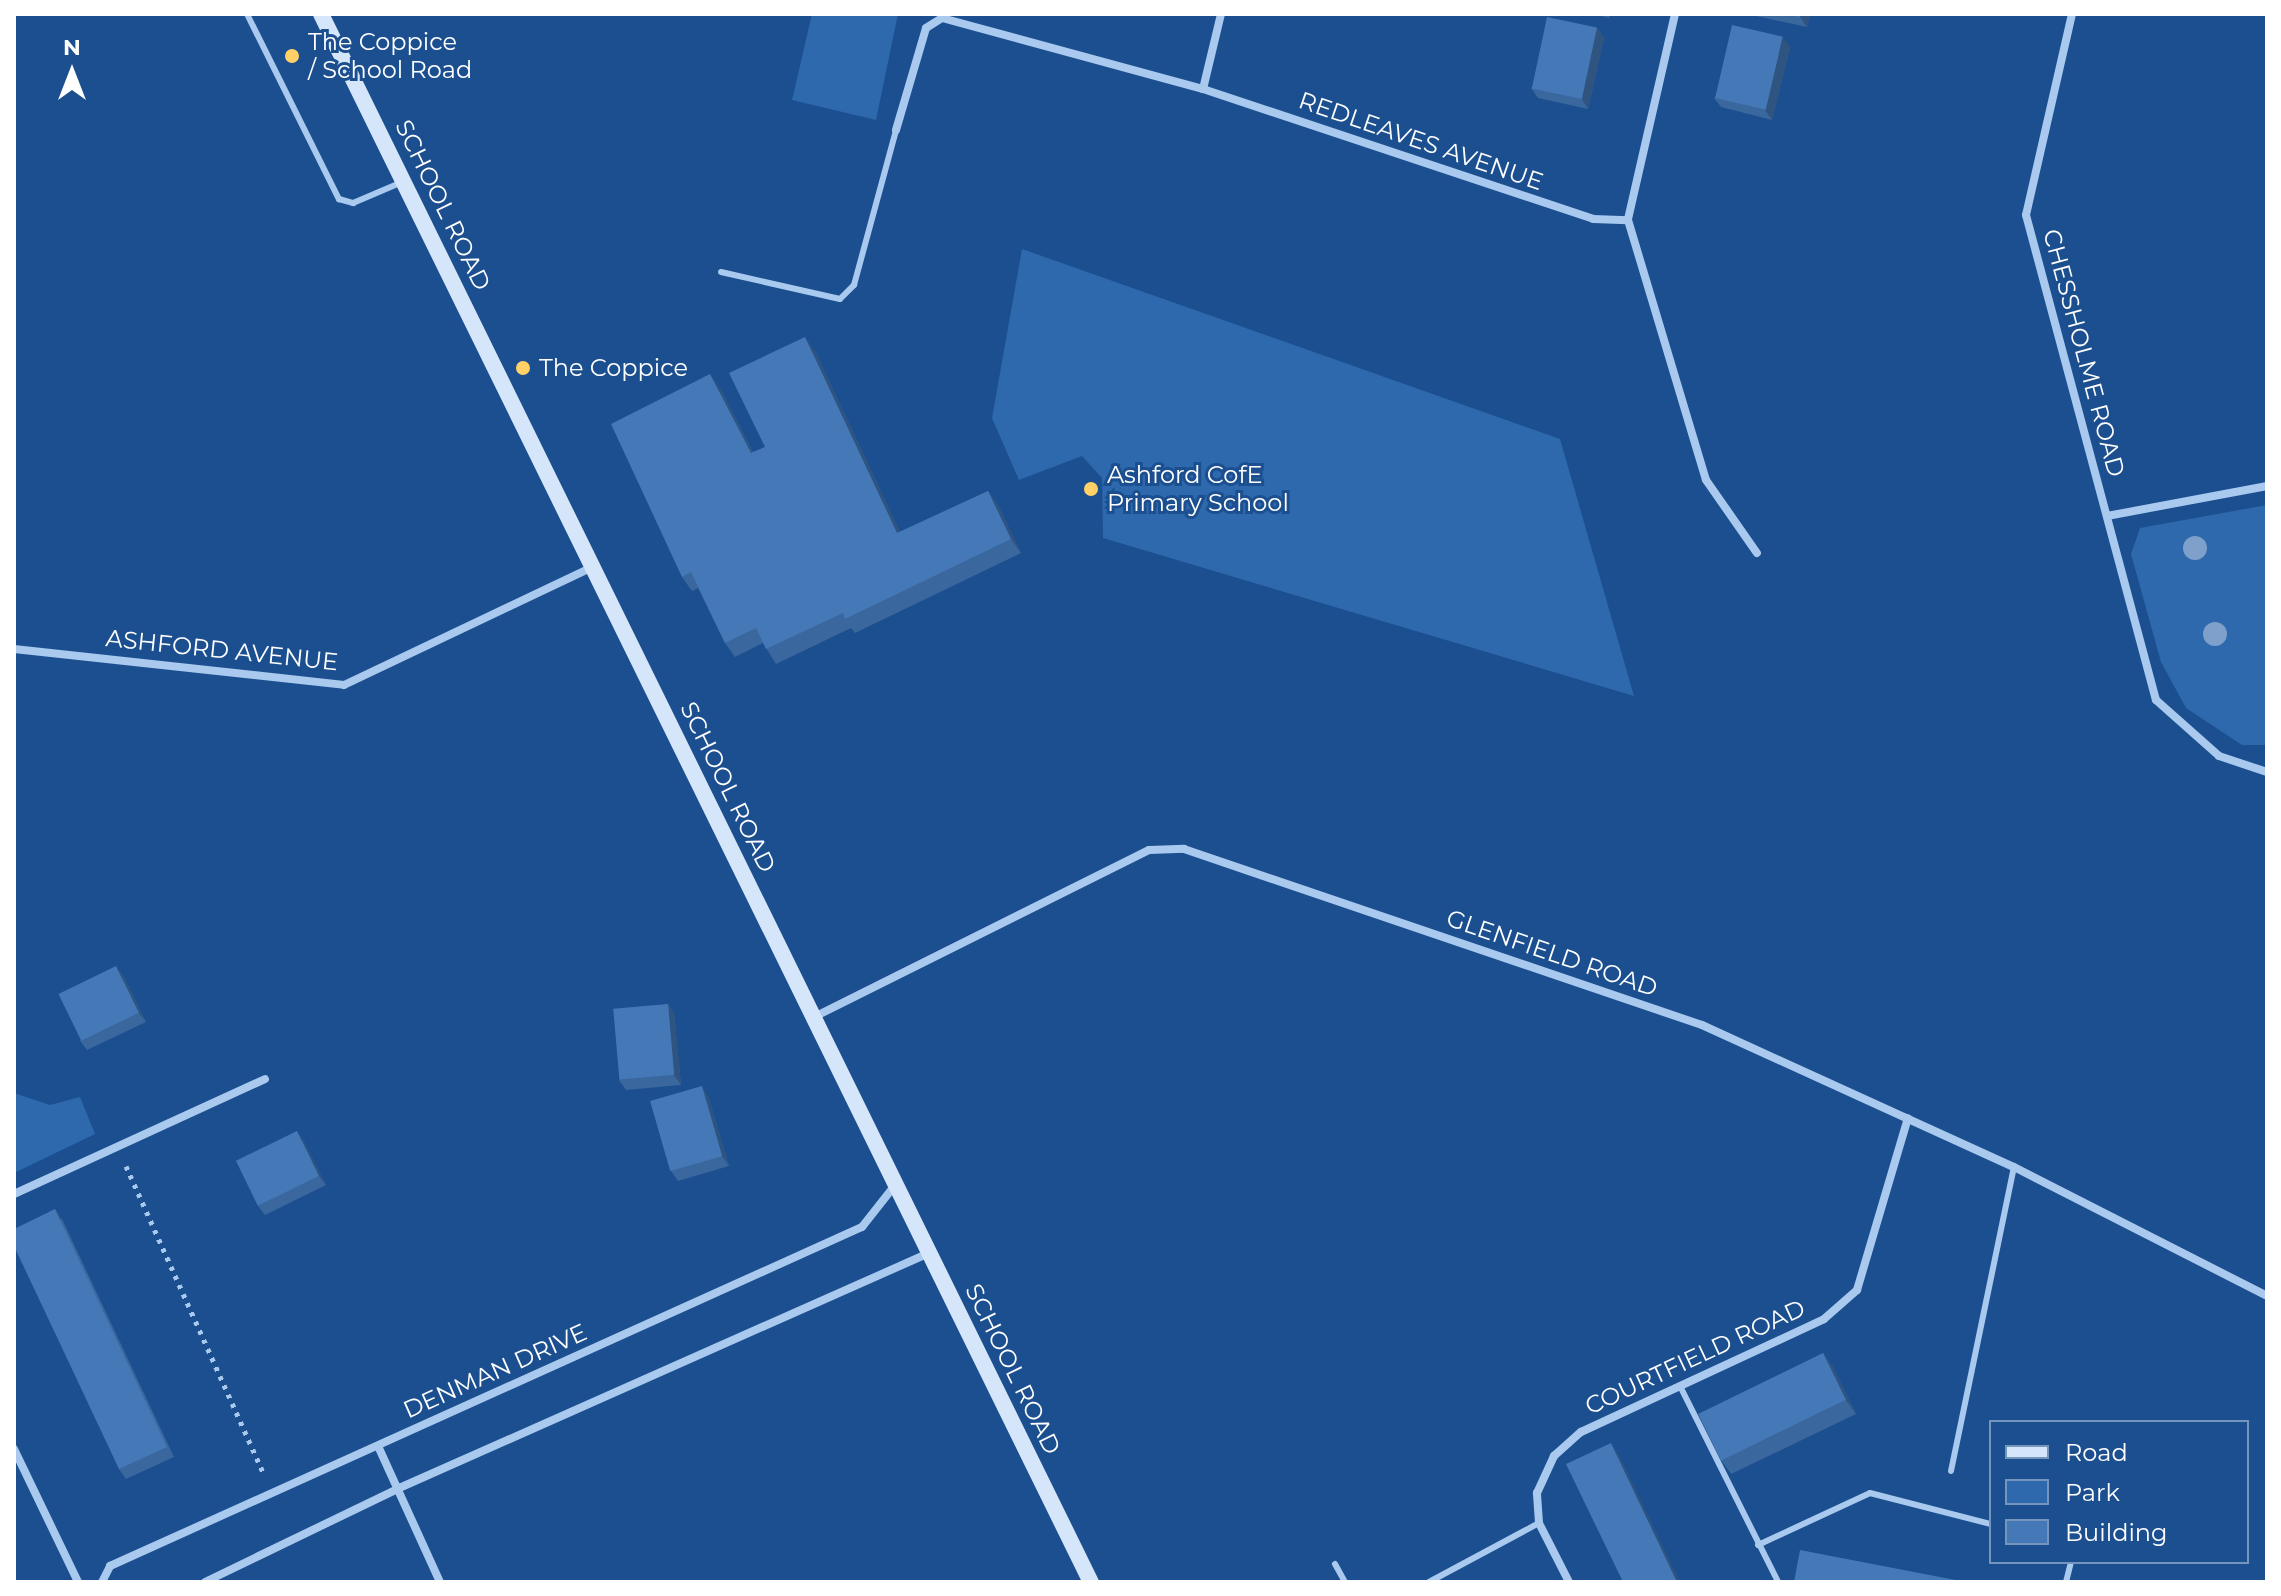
<!DOCTYPE html>
<html>
<head>
<meta charset="utf-8">
<style>
  body { margin:0 }
  #map { position:relative; width:2281px; height:1596px; overflow:hidden; background:#1b4f8f; font-family:Montserrat,sans-serif }
  div>[style] { position:absolute }
  [style*='--x'] { left:calc(var(--x)*1px); top:calc(var(--y)*1px); width:calc(var(--w)*1px); rotate:calc(var(--a)*1deg) }
  .green>* { inset:0; background:#2e69ad }
  .path>* { height:5px; margin-top:-2.5px; transform-origin:0; background:repeating-linear-gradient(90deg,#a9c9ee 0 4px,transparent 0 10px) }
  .service>* { height:6px; margin:-3px; padding:0 3px; transform-origin:3px; border-radius:3px; background:#a9c9ee }
  .minor>* { height:8px; margin:-4px; padding:0 4px; transform-origin:4px; border-radius:4px; background:#a9c9ee }
  .secondary>* { height:16px; margin:-8px; padding:0 8px; transform-origin:8px; border-radius:8px; background:#d6e6fa }
  .trees>* { width:24px; height:24px; margin:-12px; border-radius:50%; background:#7ea0ca }
  .wall>* { inset:0; background:#3a679d }
  .shaded-wall>* { inset:0; background:#305480; transform-origin:0 0 }
  .building>* { inset:0; background:#4478b7; transform-origin:0 0 }
  .dots>* { width:22px; height:22px; translate:-50% -50%; box-sizing:border-box; border:4px solid #1b4f8f; border-radius:50% }
  span { translate:-50% -50%; white-space:nowrap; text-align:center; line-height:1.15; -webkit-text-stroke:6px #1b4f8f; paint-order:stroke }
  .poi-label { font-size:24px; color:#fff }
  .left { translate:0 -50%; text-align:left }
  .street-label { font-size:24px; color:#fff }
  .frame { position:absolute; inset:0; border:16px solid #fff; pointer-events:none }
  .legend { position:absolute; left:1989px; top:1420px; width:260px; height:144px; box-sizing:border-box; background:#1b4f8f; border:2px solid #7695bc; margin:0; padding:10px 14px; list-style:none; font-size:24px; color:#fff }
  .legend li { display:flex; align-items:center; gap:16px; height:40px }
  .legend b { width:40px; border:2px solid #7695bc }
  .north { position:absolute; left:32px; top:32px; width:80px; height:80px; -webkit-text-stroke:6px #1b4f8f; paint-order:stroke; rotate:0deg; font-size:22px; font-weight:700; line-height:32px; text-align:center; color:#fff }
  .north::after { content:''; display:block; margin:auto; width:28px; height:36px; background:#fff; clip-path:polygon(50% 0,100% 100%,50% 72%,0 100%) }
</style>
</head>
<body>
<div id="map">
  <div class="green">
    <div style="clip-path:polygon(812px 14px,898px 14px,876px 120px,792px 100px)"></div>
    <div style="clip-path:polygon(1022px 249px,1560px 439px,1634px 696px,1103px 538px,1102px 478px,1082px 456px,1019px 480px,992px 418px)"></div>
    <div style="clip-path:polygon(2267px 505px,2267px 745px,2242px 745px,2186px 708px,2161px 662px,2131px 554px,2140px 528px)"></div>
    <div style="clip-path:polygon(14px 1093px,50px 1105px,80px 1097px,95px 1134px,14px 1173px)"></div>
  </div>
  <div class="path">
    <div style="--x:126;--y:1166;--w:338;--a:65.9"></div>
  </div>
  <div class="service">
    <div style="--x:247;--y:14;--w:207;--a:63.6"></div>
    <div style="--x:339;--y:199;--w:15;--a:16"></div>
    <div style="--x:353;--y:203;--w:51;--a:-23.1"></div>
    <div style="--x:721;--y:272;--w:122;--a:12.8"></div>
    <div style="--x:840;--y:299;--w:20;--a:-45"></div>
    <div style="--x:854;--y:285;--w:161;--a:-74.8"></div>
    <div style="--x:1681;--y:1388;--w:217;--a:63.4"></div>
    <div style="--x:1951;--y:1471;--w:310;--a:-78.3"></div>
    <div style="--x:1758;--y:1545;--w:123;--a:-24.9"></div>
    <div style="--x:1870;--y:1493;--w:125;--a:14.4"></div>
    <div style="--x:1335;--y:1564;--w:21;--a:61"></div>
    <div style="--x:1429;--y:1582;--w:125;--a:-28.2"></div>
    <div style="--x:2066;--y:1582;--w:21;--a:-76"></div>
  </div>
  <div class="minor">
    <div style="--x:1675;--y:14;--w:211;--a:102.9"></div>
    <div style="--x:1628;--y:220;--w:271;--a:73.3"></div>
    <div style="--x:1706;--y:480;--w:89;--a:55.1"></div>
    <div style="--x:2072;--y:14;--w:206;--a:102.9"></div>
    <div style="--x:2026;--y:215;--w:502;--a:75"></div>
    <div style="--x:2156;--y:700;--w:84;--a:41.6"></div>
    <div style="--x:2219;--y:756;--w:51;--a:18.4"></div>
    <div style="--x:1203;--y:89;--w:77;--a:-76.5"></div>
    <div style="--x:896;--y:130;--w:106;--a:-73.6"></div>
    <div style="--x:926;--y:28;--w:19;--a:-32"></div>
    <div style="--x:942;--y:18;--w:270;--a:15.2"></div>
    <div style="--x:1203;--y:89;--w:411;--a:18.4"></div>
    <div style="--x:1593;--y:219;--w:35;--a:2"></div>
    <div style="--x:2107;--y:516;--w:163;--a:-10.6"></div>
    <div style="--x:14;--y:649;--w:332;--a:6.2"></div>
    <div style="--x:344;--y:685;--w:276;--a:-25.4"></div>
    <div style="--x:814;--y:1017;--w:374;--a:-26.5"></div>
    <div style="--x:1149;--y:850;--w:35;--a:-2"></div>
    <div style="--x:1184;--y:849;--w:547;--a:18.77"></div>
    <div style="--x:1702;--y:1025;--w:343;--a:24.5"></div>
    <div style="--x:2014;--y:1167;--w:284;--a:27"></div>
    <div style="--x:14;--y:1194;--w:276;--a:-24.6"></div>
    <div style="--x:378;--y:1446;--w:149;--a:65.5"></div>
    <div style="--x:14;--y:1449;--w:148;--a:64.3"></div>
    <div style="--x:102;--y:1582;--w:18;--a:-63"></div>
    <div style="--x:110;--y:1566;--w:825;--a:-24.27"></div>
    <div style="--x:862;--y:1227;--w:55;--a:-51.7"></div>
    <div style="--x:205;--y:1582;--w:213;--a:-25.8"></div>
    <div style="--x:397;--y:1489;--w:582;--a:-23.92"></div>
    <div style="--x:1569;--y:1582;--w:66;--a:-117"></div>
    <div style="--x:1539;--y:1523;--w:30;--a:-94"></div>
    <div style="--x:1537;--y:1493;--w:41;--a:-65.3"></div>
    <div style="--x:1554;--y:1456;--w:36;--a:-42"></div>
    <div style="--x:1581;--y:1432;--w:268;--a:-24.9"></div>
    <div style="--x:1824;--y:1319;--w:44;--a:-41.3"></div>
    <div style="--x:1857;--y:1290;--w:179;--a:-73.5"></div>
  </div>
  <div class="secondary">
    <div style="--x:321;--y:14;--w:1747;--a:63.85"></div>
  </div>
  <div class="trees">
    <div style="left:2195px;top:548px"></div>
    <div style="left:2215px;top:634px"></div>
  </div>
  <div class="wall">
    <div style="clip-path:polygon(1593px 14px,1610px 14px,1609px 18px)"></div>
    <div style="clip-path:polygon(1755px 14px,1810px 14px,1807px 27px,1756px 16px)"></div>
    <div style="clip-path:polygon(1597px 28px,1604px 38px,1588px 109px,1538px 98px,1531px 88px)"></div>
    <div style="clip-path:polygon(1790px 47px,1772px 120px,1721px 107px,1714px 98px)"></div>
    <div style="clip-path:polygon(815px 351px,900px 532px,988px 491px,998px 505px,1021px 553px,855px 633px,851px 628px,776px 664px,763px 643px,735px 657px,725px 643px,698px 588px,692px 591px,682px 577px,720px 388px,753px 452px,765px 447px)"></div>
    <div style="clip-path:polygon(123px 975px,146px 1022px,87px 1050px,80px 1041px)"></div>
    <div style="clip-path:polygon(668px 1004px,674px 1013px,681px 1085px,626px 1090px,619px 1080px)"></div>
    <div style="clip-path:polygon(708px 1096px,729px 1166px,678px 1181px,671px 1171px)"></div>
    <div style="clip-path:polygon(303px 1140px,326px 1185px,265px 1215px,258px 1206px)"></div>
    <div style="clip-path:polygon(55px 1209px,62px 1219px,174px 1457px,126px 1479px,119px 1469px)"></div>
    <div style="clip-path:polygon(1823px 1353px,1833px 1367px,1856px 1414px,1731px 1474px,1721px 1460px)"></div>
  </div>
  <div class="shaded-wall">
    <div style="clip-path:polygon(1801px 14px,1810px 14px,1807px 27px,1800px 17px)"></div>
    <div style="clip-path:polygon(1597px 28px,1604px 38px,1588px 109px,1582px 99px)"></div>
    <div style="clip-path:polygon(1783px 37px,1790px 47px,1772px 120px,1765px 110px)"></div>
    <div style="clip-path:polygon(805px 337px,815px 351px,907px 547px,897px 533px)"></div>
    <div style="clip-path:polygon(710px 374px,720px 388px,760px 467px,751px 453px)"></div>
    <div style="clip-path:polygon(988px 491px,998px 505px,1021px 553px,1011px 539px)"></div>
    <div style="clip-path:polygon(116px 966px,123px 975px,146px 1022px,139px 1013px)"></div>
    <div style="clip-path:polygon(668px 1004px,674px 1013px,681px 1085px,674px 1075px)"></div>
    <div style="clip-path:polygon(702px 1086px,708px 1096px,729px 1166px,722px 1156px)"></div>
    <div style="clip-path:polygon(297px 1131px,303px 1140px,326px 1185px,319px 1176px)"></div>
    <div style="left:55px;top:1209px;width:12px;height:263px;rotate:55deg"></div>
    <div style="clip-path:polygon(1823px 1353px,1833px 1367px,1856px 1414px,1846px 1400px)"></div>
    <div style="clip-path:polygon(1611px 1443px,1620px 1457px,1680px 1582px,1677px 1582px)"></div>
  </div>
  <div class="building">
    <div style="clip-path:polygon(1785px 14px,1801px 14px,1800px 17px)"></div>
    <div style="left:1547px;top:17px;width:51px;height:73px;rotate:12deg"></div>
    <div style="left:1732px;top:25px;width:52px;height:75px;rotate:13deg"></div>
    <div style="clip-path:polygon(805px 337px,897px 533px,988px 491px,1011px 539px,845px 619px,843px 613px,766px 649px,756px 628px,725px 643px,691px 572px,682px 577px,611px 424px,710px 374px,751px 453px,765px 447px,729px 373px)"></div>
    <div style="left:116px;top:966px;width:52px;height:64px;rotate:64deg"></div>
    <div style="left:668px;top:1004px;width:71px;height:55px;rotate:85deg"></div>
    <div style="left:702px;top:1086px;width:73px;height:54px;rotate:74deg"></div>
    <div style="left:297px;top:1131px;width:50px;height:68px;rotate:64deg"></div>
    <div style="clip-path:polygon(55px 1209px,167px 1447px,119px 1469px,14px 1246px,14px 1229px)"></div>
    <div style="left:1823px;top:1353px;width:52px;height:139px;rotate:64deg"></div>
    <div style="clip-path:polygon(1611px 1443px,1677px 1582px,1623px 1582px,1566px 1464px)"></div>
    <div style="clip-path:polygon(1800px 1550px,1966px 1582px,1794px 1582px)"></div>
  </div>
  <div class="dots">
    <div style="left:292px;top:56px;background:#ffd166"></div>
    <div style="left:523px;top:368px;background:#ffd166"></div>
    <div style="left:1091px;top:489px;background:#ffd166"></div>
  </div>
  <div class="poi-label">
    <span class="left" style="left:308px;top:56px">The Coppice<br>/ School Road</span>
    <span class="left" style="left:539px;top:368px">The Coppice</span>
    <span class="left" style="left:1107px;top:489px">Ashford CofE<br>Primary School</span>
  </div>
  <div class="street-label">
    <span style="left:1421px;top:141px;rotate:19deg">REDLEAVES AVENUE</span>
    <span style="left:443px;top:205px;rotate:64deg">SCHOOL ROAD</span>
    <span style="left:2084px;top:353px;rotate:75deg">CHESSHOLME ROAD</span>
    <span style="left:222px;top:650px;rotate:6deg">ASHFORD AVENUE</span>
    <span style="left:728px;top:787px;rotate:64deg">SCHOOL ROAD</span>
    <span style="left:1552px;top:953px;rotate:19deg">GLENFIELD ROAD</span>
    <span style="left:1695px;top:1357px;rotate:-25deg">COURTFIELD ROAD</span>
    <span style="left:1013px;top:1369px;rotate:64deg">SCHOOL ROAD</span>
    <span style="left:495px;top:1371px;rotate:-24deg">DENMAN DRIVE</span>
  </div>
  <div class="frame"></div>
  <ul class="legend">
  <li><b style="height:10px;background:#d6e6fa"></b>Road</li>
  <li><b style="height:22px;background:#2e69ad"></b>Park</li>
  <li><b style="height:22px;background:#4478b7"></b>Building</li>
  </ul>
  <div class="north">N</div>
</div>
</body>
</html>
